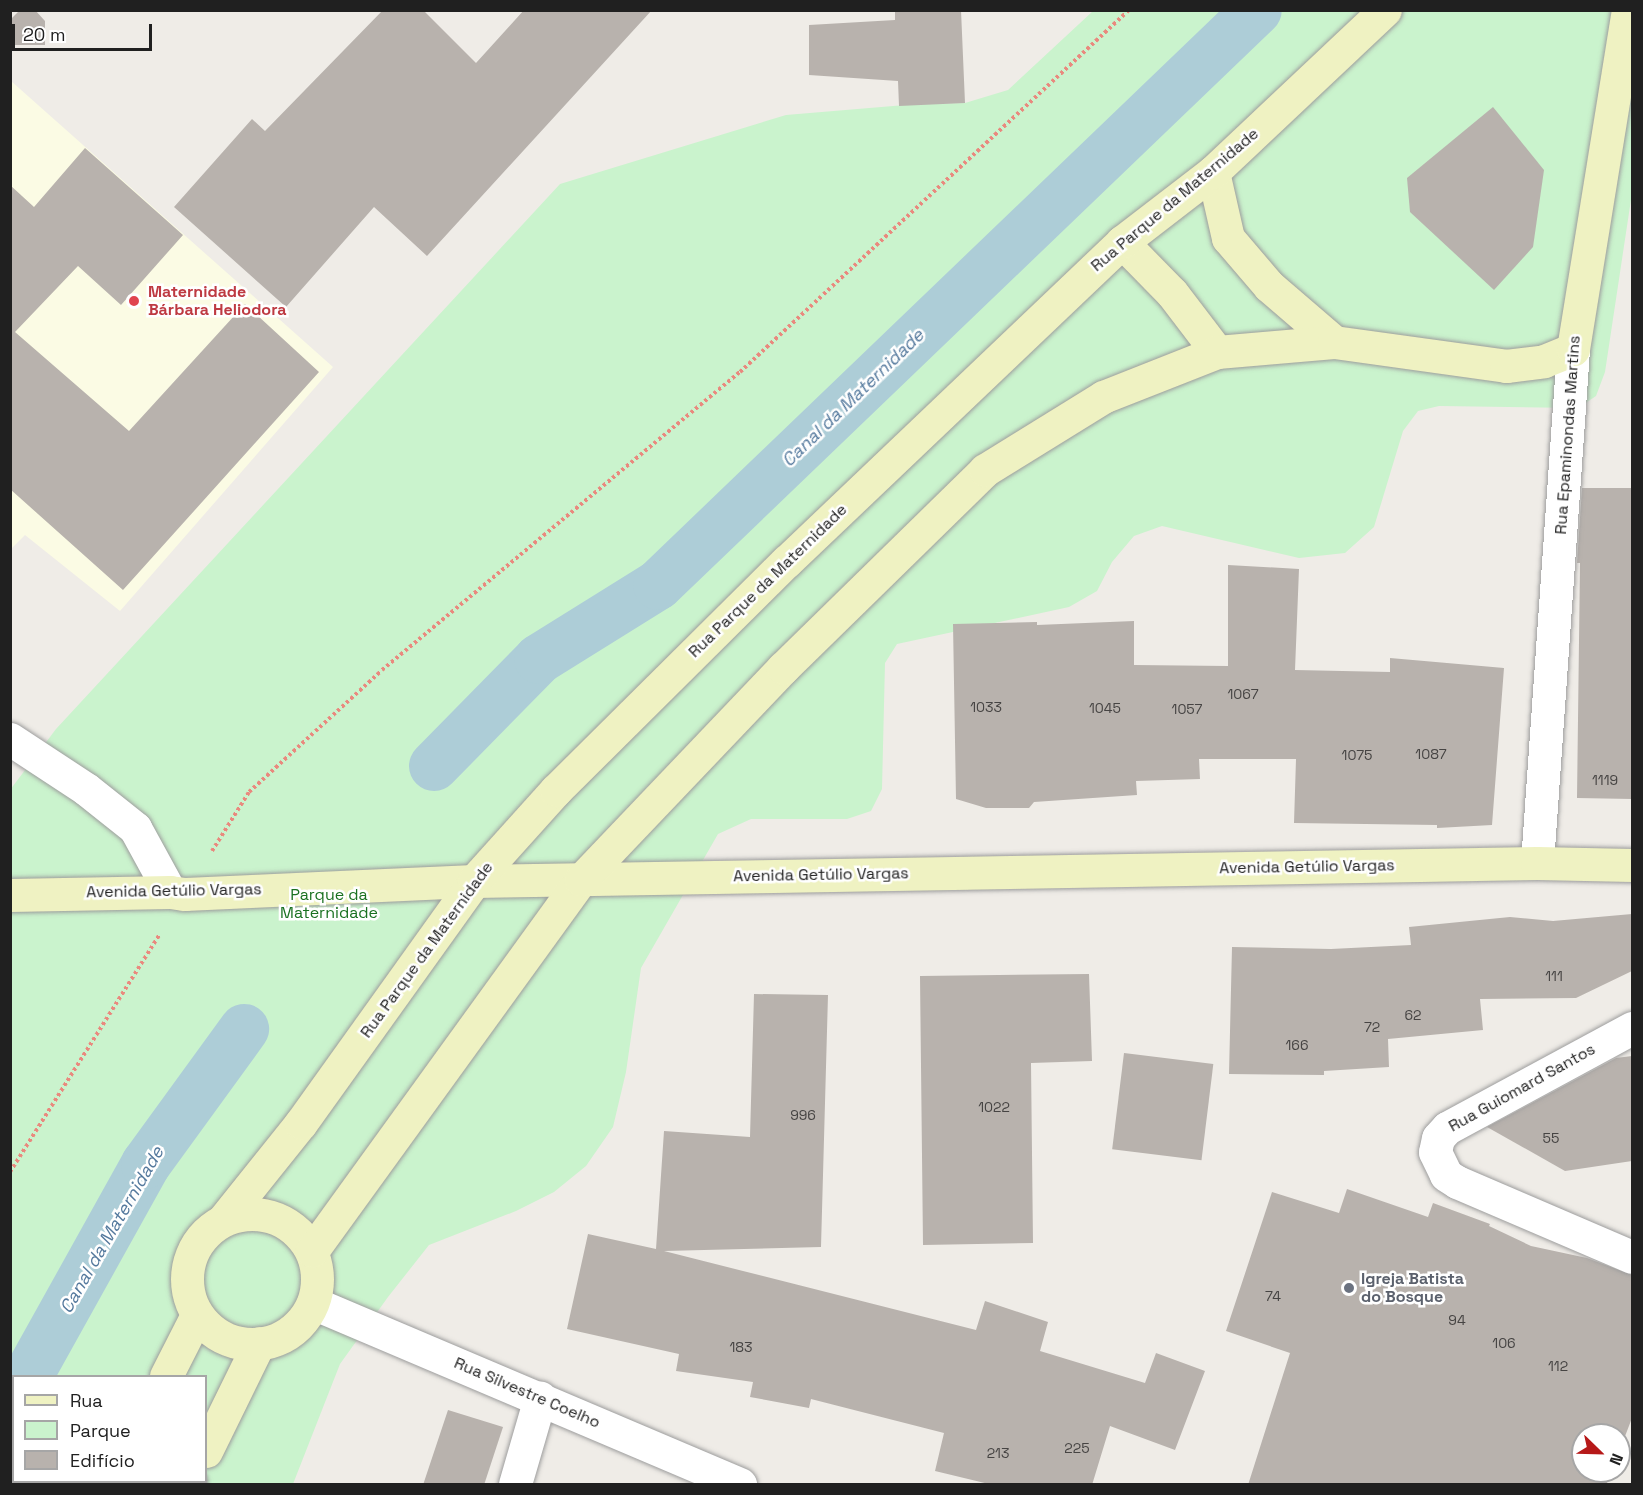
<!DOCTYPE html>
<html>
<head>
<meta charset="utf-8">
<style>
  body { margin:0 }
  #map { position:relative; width:1643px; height:1495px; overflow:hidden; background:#efece7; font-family:"Space Grotesk",sans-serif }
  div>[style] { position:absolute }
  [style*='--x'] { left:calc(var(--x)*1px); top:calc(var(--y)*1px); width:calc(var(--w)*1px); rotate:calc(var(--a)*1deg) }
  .education>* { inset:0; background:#fbfbe4 }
  .park>* { inset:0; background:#caf3cd }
  .canal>* { height:50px; margin:-25px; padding:0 25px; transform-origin:25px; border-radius:25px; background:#adcdd7 }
  .building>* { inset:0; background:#b8b2ad; transform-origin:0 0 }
  .path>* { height:4px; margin-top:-2px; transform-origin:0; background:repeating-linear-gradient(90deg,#e9897e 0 3px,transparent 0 6px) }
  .roads { filter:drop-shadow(0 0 2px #9d9d9d) drop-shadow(0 0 2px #9d9d9d) }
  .street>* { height:33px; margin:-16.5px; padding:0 16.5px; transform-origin:16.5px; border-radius:16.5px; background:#fff }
  .secondary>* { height:33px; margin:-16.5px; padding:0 16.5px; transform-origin:16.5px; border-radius:16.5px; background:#eff2c2 }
  .secondary>.ring { margin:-16.5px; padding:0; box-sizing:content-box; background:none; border:33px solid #eff2c2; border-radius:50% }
  .dots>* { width:16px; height:16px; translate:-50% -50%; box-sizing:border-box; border:3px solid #fff; border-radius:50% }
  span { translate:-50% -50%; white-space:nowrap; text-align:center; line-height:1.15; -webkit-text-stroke:5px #fff; paint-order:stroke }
  .number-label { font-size:14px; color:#464443 }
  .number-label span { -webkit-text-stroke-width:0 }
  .street-label { font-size:16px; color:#202020 }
  .health-label { font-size:16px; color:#be3a42; font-weight:700 }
  .left { translate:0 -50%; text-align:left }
  .park-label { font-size:16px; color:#1a7121 }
  .worship-label { font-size:16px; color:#5b616d; font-weight:700 }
  .water-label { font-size:18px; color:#54799d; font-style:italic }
  .frame { position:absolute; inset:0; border:12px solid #202020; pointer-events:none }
  .legend { position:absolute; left:12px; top:1375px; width:195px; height:108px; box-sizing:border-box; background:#fff; border:2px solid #a6a6a6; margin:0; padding:8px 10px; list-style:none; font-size:18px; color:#202020 }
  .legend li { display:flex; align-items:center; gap:12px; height:30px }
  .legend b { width:30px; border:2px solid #a6a6a6 }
  .north { position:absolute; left:1571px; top:1423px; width:60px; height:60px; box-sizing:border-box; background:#fff; border:2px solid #a6a6a6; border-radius:50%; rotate:113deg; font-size:16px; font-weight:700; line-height:24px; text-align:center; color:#202020 }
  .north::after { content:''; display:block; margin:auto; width:21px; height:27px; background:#b61919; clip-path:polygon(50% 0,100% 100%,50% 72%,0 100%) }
  .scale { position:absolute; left:12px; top:24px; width:140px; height:27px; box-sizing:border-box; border:3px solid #202020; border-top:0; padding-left:8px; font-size:18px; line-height:21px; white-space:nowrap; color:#202020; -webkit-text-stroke:4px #fff; paint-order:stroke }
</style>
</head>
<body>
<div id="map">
  <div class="education">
    <div style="clip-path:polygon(11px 81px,333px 367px,120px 611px,25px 535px,11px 549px)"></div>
  </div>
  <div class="park">
    <div style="clip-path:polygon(evenodd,1093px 11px,1632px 11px,1632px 193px,1605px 372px,1596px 396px,1578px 408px,1439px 406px,1418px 411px,1403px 431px,1374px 527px,1345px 553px,1299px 558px,1162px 526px,1134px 536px,1112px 562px,1097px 591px,1069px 607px,897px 644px,885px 663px,882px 789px,871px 811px,847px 819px,751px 819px,718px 834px,641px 968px,626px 1072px,613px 1127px,586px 1166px,554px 1192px,516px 1211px,429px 1245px,388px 1297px,340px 1364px,293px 1484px,11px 1484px,10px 790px,56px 729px,560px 184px,786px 115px,917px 104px,965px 103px,1008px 90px,1093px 11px,14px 1376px,206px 1376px,206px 1482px,14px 1482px,14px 1376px)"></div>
  </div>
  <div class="canal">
    <div style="--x:434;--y:766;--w:150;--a:-45.5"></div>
    <div style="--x:539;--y:659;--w:140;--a:-31.9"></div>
    <div style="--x:658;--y:585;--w:830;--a:-43.83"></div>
    <div style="--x:28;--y:1376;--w:243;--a:-60.9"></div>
    <div style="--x:146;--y:1164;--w:167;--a:-54"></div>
  </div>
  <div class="building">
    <div style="clip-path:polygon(20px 10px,35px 10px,45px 21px,45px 45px,10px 45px,10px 20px)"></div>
    <div style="clip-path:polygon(383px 10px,423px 10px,476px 63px,524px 10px,652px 10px,427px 256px,374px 207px,286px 307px,174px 207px,252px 119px,265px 131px)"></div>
    <div style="clip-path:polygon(895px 10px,961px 10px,965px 103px,899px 106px,898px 81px,809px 75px,809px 25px,895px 20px)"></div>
    <div style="clip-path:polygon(1493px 107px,1544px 170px,1533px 247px,1494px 290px,1410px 212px,1407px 178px)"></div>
    <div style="clip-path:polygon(85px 148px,183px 235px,121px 305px,78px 266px,15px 332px,129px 431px,245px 304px,319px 372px,123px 590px,10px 489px,10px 185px,34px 207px)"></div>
    <div style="clip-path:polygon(1582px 488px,1632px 488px,1632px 799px,1577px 798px,1580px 563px,1577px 563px)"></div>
    <div style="clip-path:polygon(1228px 565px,1299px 569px,1295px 670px,1390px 672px,1390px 658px,1504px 668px,1492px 825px,1437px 828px,1437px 825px,1294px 823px,1296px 759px,1199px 759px,1200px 779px,1136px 781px,1137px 795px,1034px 802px,1029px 808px,986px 808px,956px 799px,953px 624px,1037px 622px,1037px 625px,1134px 621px,1134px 665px,1228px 666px)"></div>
    <div style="clip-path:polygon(1632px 914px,1632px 971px,1576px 998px,1480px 999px,1483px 1030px,1388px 1039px,1389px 1067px,1324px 1071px,1324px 1075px,1229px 1074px,1232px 947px,1331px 949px,1411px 945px,1409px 927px,1510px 917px,1553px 921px)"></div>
    <div style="clip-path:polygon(1089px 974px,1092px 1061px,1031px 1063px,1033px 1243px,923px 1245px,920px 976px)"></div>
    <div style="clip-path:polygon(754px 994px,828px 995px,821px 1247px,664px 1251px,976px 1330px,985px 1301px,1048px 1322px,1040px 1351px,1145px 1383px,1156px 1353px,1205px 1371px,1175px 1450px,1110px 1426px,1092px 1485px,993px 1485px,935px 1471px,944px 1433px,811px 1399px,809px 1408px,750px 1397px,753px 1382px,676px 1371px,679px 1354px,567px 1329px,588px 1234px,656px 1249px,664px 1131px,750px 1137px)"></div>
    <div style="left:1124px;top:1053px;width:90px;height:97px;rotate:7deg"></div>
    <div style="clip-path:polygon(1632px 1056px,1632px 1161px,1565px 1171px,1487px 1127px,1616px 1058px)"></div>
    <div style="clip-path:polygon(1347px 1189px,1428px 1217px,1433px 1203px,1490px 1224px,1489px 1226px,1531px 1246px,1587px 1258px,1632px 1275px,1632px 1418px,1619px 1452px,1619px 1435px,1583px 1435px,1583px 1471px,1612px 1471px,1606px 1485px,1248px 1485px,1290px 1353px,1226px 1331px,1272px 1192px,1339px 1213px)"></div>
    <div style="clip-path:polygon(448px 1410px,503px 1427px,484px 1485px,423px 1485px)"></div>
  </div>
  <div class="path">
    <div style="--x:212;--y:851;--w:70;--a:-57.9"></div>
    <div style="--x:249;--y:792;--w:180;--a:-42.5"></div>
    <div style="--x:382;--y:670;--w:466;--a:-39.8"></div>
    <div style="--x:740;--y:372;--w:531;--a:-42.94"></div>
    <div style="--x:10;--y:1172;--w:281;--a:-57.8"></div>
  </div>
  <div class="roads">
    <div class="street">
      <div style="--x:10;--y:739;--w:91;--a:33.3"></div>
      <div style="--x:86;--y:789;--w:63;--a:38.5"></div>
      <div style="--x:135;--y:828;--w:73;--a:61.3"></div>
      <div style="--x:1537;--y:863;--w:515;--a:-85.99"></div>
      <div style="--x:1632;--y:1028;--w:210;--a:151.6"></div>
      <div style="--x:1447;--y:1128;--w:13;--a:132"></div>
      <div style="--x:1438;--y:1138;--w:14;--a:102"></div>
      <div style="--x:1435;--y:1152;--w:25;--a:64"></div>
      <div style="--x:1446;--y:1175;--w:13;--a:32"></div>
      <div style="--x:1457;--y:1182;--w:190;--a:23.2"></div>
      <div style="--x:313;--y:1303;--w:464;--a:23"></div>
      <div style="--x:515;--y:1484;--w:90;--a:-73.8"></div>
    </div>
    <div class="secondary">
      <div style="--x:1213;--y:172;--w:68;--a:77.2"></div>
      <div style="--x:1228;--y:238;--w:63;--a:49.5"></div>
      <div style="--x:1269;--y:286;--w:86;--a:40.7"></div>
      <div style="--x:1122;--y:242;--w:71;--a:45.6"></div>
      <div style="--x:1172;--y:293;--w:74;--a:52.7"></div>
      <div style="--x:10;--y:895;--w:160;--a:-1.1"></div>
      <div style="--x:170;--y:892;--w:15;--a:8"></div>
      <div style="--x:185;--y:894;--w:289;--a:-2.6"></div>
      <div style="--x:474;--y:881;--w:1063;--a:-0.97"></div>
      <div style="--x:1537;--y:863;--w:95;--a:1.2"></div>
      <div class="ring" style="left:187px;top:1214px;width:97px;height:97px"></div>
      <div style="--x:224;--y:1219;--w:123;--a:-51.3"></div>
      <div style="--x:301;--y:1123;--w:297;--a:-54.4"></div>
      <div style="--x:474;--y:881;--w:122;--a:-48"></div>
      <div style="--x:556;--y:790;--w:325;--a:-44.8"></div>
      <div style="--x:787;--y:561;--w:463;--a:-43.6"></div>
      <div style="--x:1122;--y:242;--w:115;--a:-37.6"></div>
      <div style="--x:1213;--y:172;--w:236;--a:-43.3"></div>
      <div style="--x:312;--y:1251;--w:458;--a:-54.1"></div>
      <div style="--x:581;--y:880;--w:293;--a:-46.4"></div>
      <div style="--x:783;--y:668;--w:283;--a:-44.4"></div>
      <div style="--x:985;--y:470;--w:139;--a:-31.7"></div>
      <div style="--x:1103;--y:397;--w:123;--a:-21.5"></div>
      <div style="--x:1217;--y:352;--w:117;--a:-4.9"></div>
      <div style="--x:1334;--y:342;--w:174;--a:7.9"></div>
      <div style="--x:1506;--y:366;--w:38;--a:-7"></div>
      <div style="--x:1544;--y:361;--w:31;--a:-22"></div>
      <div style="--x:1573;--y:349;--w:343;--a:-80.8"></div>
      <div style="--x:166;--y:1376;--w:68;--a:-63.1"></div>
      <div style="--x:206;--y:1451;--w:120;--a:-63.9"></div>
      <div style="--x:111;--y:1484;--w:3;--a:-45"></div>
      <div style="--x:189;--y:1484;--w:2;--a:-63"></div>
    </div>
  </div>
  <div class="dots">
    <div style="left:134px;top:301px;background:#e0444e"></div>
    <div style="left:1349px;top:1288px;background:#6b7280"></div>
  </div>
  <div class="number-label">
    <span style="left:1243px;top:694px">1067</span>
    <span style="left:986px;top:707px">1033</span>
    <span style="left:1105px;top:708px">1045</span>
    <span style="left:1187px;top:709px">1057</span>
    <span style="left:1431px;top:754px">1087</span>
    <span style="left:1357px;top:755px">1075</span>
    <span style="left:1605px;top:780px">1119</span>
    <span style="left:1554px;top:976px">111</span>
    <span style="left:1413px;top:1015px">62</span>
    <span style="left:1372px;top:1027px">72</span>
    <span style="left:1297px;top:1045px">166</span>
    <span style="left:994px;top:1107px">1022</span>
    <span style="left:803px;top:1115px">996</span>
    <span style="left:1551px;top:1138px">55</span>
    <span style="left:1273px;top:1296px">74</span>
    <span style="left:1457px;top:1320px">94</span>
    <span style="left:1504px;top:1343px">106</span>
    <span style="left:741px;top:1347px">183</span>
    <span style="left:1558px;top:1366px">112</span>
    <span style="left:1077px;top:1448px">225</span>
    <span style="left:998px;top:1453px">213</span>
  </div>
  <div class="street-label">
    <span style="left:1175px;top:200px;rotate:-40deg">Rua Parque da Maternidade</span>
    <span style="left:1568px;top:435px;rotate:-86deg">Rua Epaminondas Martins</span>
    <span style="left:768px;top:581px;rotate:-44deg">Rua Parque da Maternidade</span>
    <span style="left:1307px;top:867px;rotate:-1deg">Avenida Getúlio Vargas</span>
    <span style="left:821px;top:875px;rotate:-1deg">Avenida Getúlio Vargas</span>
    <span style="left:174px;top:891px;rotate:-1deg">Avenida Getúlio Vargas</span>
    <span style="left:427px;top:950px;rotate:-54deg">Rua Parque da Maternidade</span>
    <span style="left:1522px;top:1088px;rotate:-29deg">Rua Guiomard Santos</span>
    <span style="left:527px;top:1393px;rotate:23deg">Rua Silvestre Coelho</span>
  </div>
  <div class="health-label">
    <span class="left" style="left:148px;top:301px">Maternidade<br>Bárbara Heliodora</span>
  </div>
  <div class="park-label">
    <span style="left:329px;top:904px">Parque da<br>Maternidade</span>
  </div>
  <div class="worship-label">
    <span class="left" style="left:1361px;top:1288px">Igreja Batista<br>do Bosque</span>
  </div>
  <div class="water-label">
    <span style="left:853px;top:398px;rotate:-44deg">Canal da Maternidade</span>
    <span style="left:112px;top:1230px;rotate:-60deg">Canal da Maternidade</span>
  </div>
  <div class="frame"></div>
  <ul class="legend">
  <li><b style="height:8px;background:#eff2c2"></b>Rua</li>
  <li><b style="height:16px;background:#caf3cd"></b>Parque</li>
  <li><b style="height:16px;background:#b8b2ad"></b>Edifício</li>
  </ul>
  <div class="north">N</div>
  <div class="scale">20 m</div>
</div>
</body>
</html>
